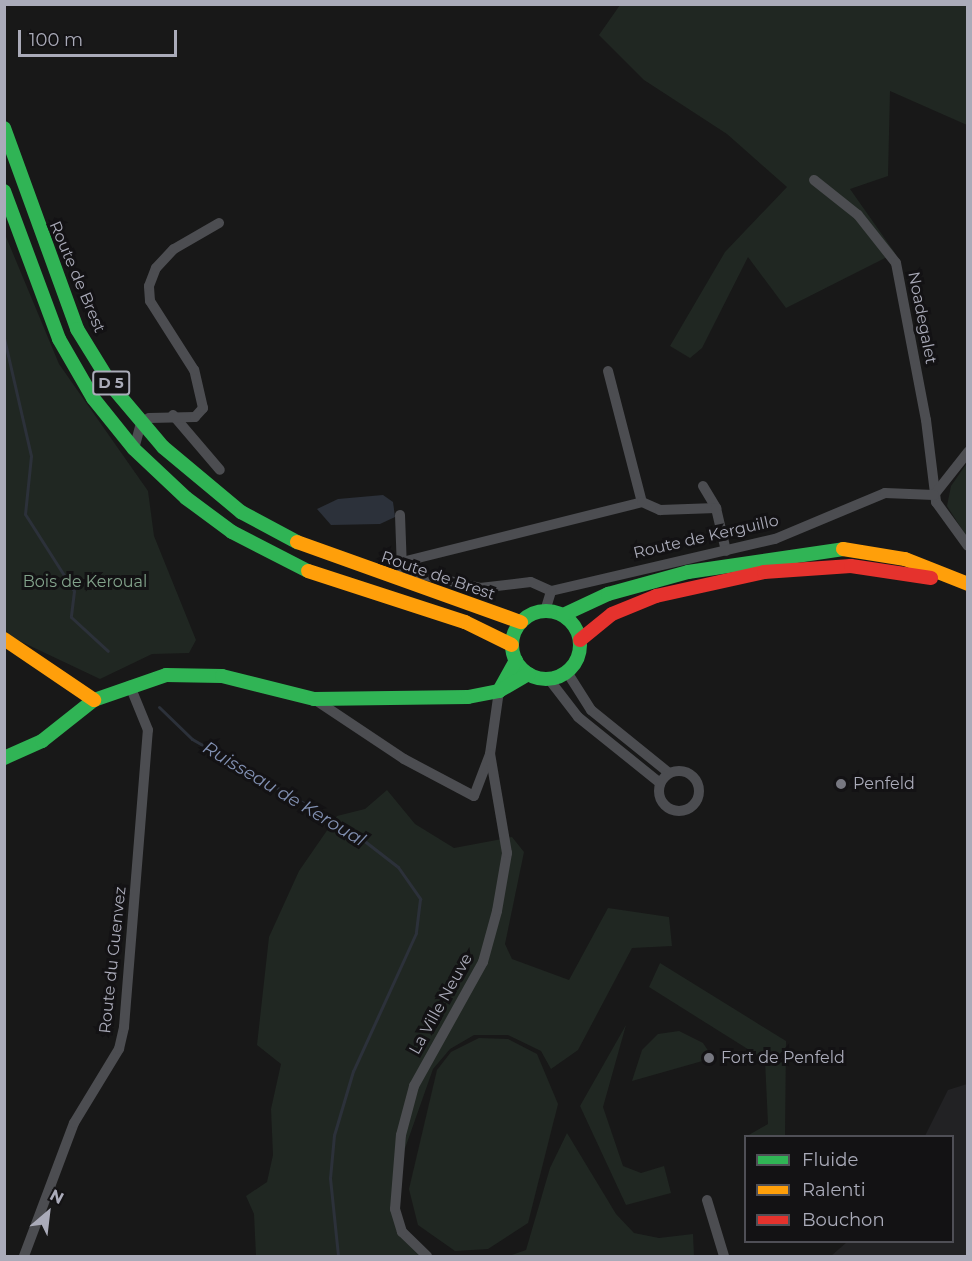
<!DOCTYPE html>
<html>
<head>
<meta charset="utf-8">
<style>
  body { margin:0 }
  #map { position:relative; width:972px; height:1261px; overflow:hidden; background:#181818; font-family:Montserrat,sans-serif }
  div>[style] { position:absolute }
  [style*='--x'] { left:calc(var(--x)*1px); top:calc(var(--y)*1px); width:calc(var(--w)*1px); rotate:calc(var(--a)*1deg) }
  .built>* { inset:0; background:#222224 }
  .green>* { inset:0; background:#202722 }
  .water>* { inset:0; background:#2c313a }
  .stream>* { height:3px; margin:-1.5px; padding:0 1.5px; transform-origin:1.5px; border-radius:1.5px; background:#2c313a }
  .street>* { height:10px; margin:-5px; padding:0 5px; transform-origin:5px; border-radius:5px; background:#4c4d51 }
  .street>.ring { margin:-5px; padding:0; box-sizing:content-box; background:none; border:10px solid #4c4d51; border-radius:50% }
  .fast>* { height:14px; margin:-7px; padding:0 7px; transform-origin:7px; border-radius:7px; background:#30b455 }
  .fast>.ring { margin:-7px; padding:0; box-sizing:content-box; background:none; border:14px solid #30b455; border-radius:50% }
  .slow>* { height:14px; margin:-7px; padding:0 7px; transform-origin:7px; border-radius:7px; background:#ff9f0a }
  .jam>* { height:14px; margin:-7px; padding:0 7px; transform-origin:7px; border-radius:7px; background:#e5322d }
  .dots>* { width:16px; height:16px; translate:-50% -50%; box-sizing:border-box; border:3px solid #131214; border-radius:50% }
  span { translate:-50% -50%; white-space:nowrap; text-align:center; line-height:1.15; -webkit-text-stroke:6px #131214; paint-order:stroke }
  .shield-label span { padding:2px 4px; background:#131214; border:2px solid; border-radius:4px; -webkit-text-stroke-width:0 }
  .shield-label { font-size:15px; color:#aaabb9; font-weight:700 }
  .street-label { font-size:16px; color:#aaabb9 }
  .park-label { font-size:16px; color:#82a38b }
  .poi-label { font-size:16px; color:#aaabb9 }
  .left { translate:0 -50%; text-align:left }
  .water-label { font-size:18px; color:#8291b3; font-style:italic }
  .frame { position:absolute; inset:0; border:6px solid #aaabb9; pointer-events:none }
  .legend { position:absolute; left:744px; top:1135px; width:210px; height:108px; box-sizing:border-box; background:#131214; border:2px solid #4f4f56; margin:0; padding:8px 10px; list-style:none; font-size:18px; color:#aaabb9 }
  .legend li { display:flex; align-items:center; gap:12px; height:30px }
  .legend b { width:30px; border:2px solid #4f4f56 }
  .north { position:absolute; left:18px; top:1183px; width:60px; height:60px; -webkit-text-stroke:4px #131214; paint-order:stroke; rotate:28deg; font-size:16px; font-weight:700; line-height:24px; text-align:center; color:#aaabb9 }
  .north::after { content:''; display:block; margin:auto; width:21px; height:27px; background:#aaabb9; clip-path:polygon(50% 0,100% 100%,50% 72%,0 100%) }
  .scale { position:absolute; left:18px; top:30px; width:159px; height:27px; box-sizing:border-box; border:3px solid #aaabb9; border-top:0; padding-left:8px; font-size:18px; line-height:21px; white-space:nowrap; color:#aaabb9; -webkit-text-stroke:4px #131214; paint-order:stroke }
</style>
</head>
<body>
<div id="map">
  <div class="built">
    <div style="clip-path:polygon(967px 1084px,967px 1256px,831px 1256px,847px 1242px,952px 1242px,952px 1136px,925px 1136px,948px 1090px)"></div>
  </div>
  <div class="green">
    <div style="clip-path:polygon(620px 5px,967px 5px,967px 125px,890px 91px,888px 176px,850px 189px,895px 253px,786px 308px,748px 257px,702px 348px,690px 358px,670px 346px,725px 252px,787px 187px,727px 134px,644px 80px,599px 35px)"></div>
    <div style="clip-path:polygon(4px 232px,59px 364px,148px 491px,154px 536px,196px 640px,189px 653px,152px 654px,100px 679px,5px 634px)"></div>
    <div style="clip-path:polygon(967px 463px,967px 537px,947px 506px,951px 486px)"></div>
    <div style="clip-path:polygon(387px 790px,415px 824px,454px 848px,512px 837px,524px 852px,505px 944px,512px 959px,569px 980px,608px 908px,669px 917px,672px 946px,632px 948px,578px 1050px,551px 1069px,541px 1051px,508px 1035px,474px 1035px,450px 1049px,433px 1069px,396px 1174px,402px 1232px,427px 1256px,256px 1256px,254px 1214px,246px 1196px,267px 1182px,273px 1155px,271px 1109px,281px 1064px,257px 1045px,269px 937px,299px 871px,337px 816px,365px 809px)"></div>
    <div style="clip-path:polygon(660px 963px,786px 1041px,785px 1136px,747px 1136px,768px 1124px,765px 1060px,649px 987px)"></div>
    <div style="clip-path:polygon(626px 1025px,603px 1107px,623px 1166px,641px 1173px,664px 1166px,671px 1193px,626px 1205px,580px 1106px)"></div>
    <div style="clip-path:polygon(679px 1031px,703px 1043px,713px 1058px,632px 1081px,642px 1050px,658px 1034px)"></div>
    <div style="clip-path:polygon(479px 1038px,508px 1039px,537px 1054px,558px 1104px,528px 1223px,488px 1249px,455px 1251px,418px 1225px,409px 1189px,437px 1070px,451px 1052px)"></div>
    <div style="clip-path:polygon(567px 1133px,616px 1214px,634px 1233px,659px 1238px,693px 1234px,694px 1256px,509px 1256px,526px 1250px,550px 1168px)"></div>
  </div>
  <div class="water">
    <div style="clip-path:polygon(383px 495px,393px 502px,395px 517px,380px 524px,331px 525px,317px 509px,338px 499px)"></div>
  </div>
  <div class="stream">
    <div style="--x:4;--y:338;--w:121;--a:77.1"></div>
    <div style="--x:31;--y:456;--w:58;--a:95.9"></div>
    <div style="--x:25;--y:514;--w:91;--a:57.5"></div>
    <div style="--x:74;--y:591;--w:26;--a:97"></div>
    <div style="--x:71;--y:617;--w:50;--a:42.6"></div>
    <div style="--x:159;--y:707;--w:46;--a:44.1"></div>
    <div style="--x:192;--y:739;--w:181;--a:29.8"></div>
    <div style="--x:349;--y:829;--w:62;--a:37.8"></div>
    <div style="--x:398;--y:867;--w:39;--a:55"></div>
    <div style="--x:420;--y:899;--w:34;--a:97"></div>
    <div style="--x:416;--y:933;--w:152;--a:114.5"></div>
    <div style="--x:353;--y:1071;--w:67;--a:106.5"></div>
    <div style="--x:334;--y:1135;--w:43;--a:95.3"></div>
    <div style="--x:330;--y:1178;--w:78;--a:84.1"></div>
  </div>
  <div class="street">
    <div style="--x:814;--y:180;--w:56;--a:38.5"></div>
    <div style="--x:858;--y:215;--w:61;--a:51.6"></div>
    <div style="--x:896;--y:263;--w:160;--a:79.2"></div>
    <div style="--x:926;--y:420;--w:83;--a:83"></div>
    <div style="--x:936;--y:502;--w:54;--a:54"></div>
    <div style="--x:608;--y:371;--w:135;--a:75.5"></div>
    <div style="--x:173;--y:415;--w:72;--a:49.5"></div>
    <div style="--x:134;--y:449;--w:27;--a:-75"></div>
    <div style="--x:141;--y:423;--w:9;--a:-32"></div>
    <div style="--x:149;--y:418;--w:46;--a:-1.2"></div>
    <div style="--x:195;--y:417;--w:12;--a:-48"></div>
    <div style="--x:203;--y:408;--w:39;--a:-103"></div>
    <div style="--x:194;--y:370;--w:82;--a:-122.5"></div>
    <div style="--x:150;--y:301;--w:15;--a:-94"></div>
    <div style="--x:149;--y:286;--w:19;--a:-69"></div>
    <div style="--x:156;--y:268;--w:26;--a:-47"></div>
    <div style="--x:174;--y:249;--w:52;--a:-30"></div>
    <div style="--x:703;--y:486;--w:26;--a:59"></div>
    <div style="--x:934;--y:495;--w:55;--a:-51.7"></div>
    <div style="--x:400;--y:515;--w:55;--a:87.9"></div>
    <div style="--x:402;--y:570;--w:80;--a:13"></div>
    <div style="--x:480;--y:588;--w:51;--a:-6.7"></div>
    <div style="--x:531;--y:582;--w:22;--a:24"></div>
    <div style="--x:402;--y:562;--w:247;--a:-14"></div>
    <div style="--x:642;--y:502;--w:20;--a:24"></div>
    <div style="--x:660;--y:510;--w:56;--a:-2"></div>
    <div style="--x:716;--y:508;--w:44;--a:76.9"></div>
    <div style="--x:551;--y:591;--w:230;--a:-13.1"></div>
    <div style="--x:775;--y:539;--w:119;--a:-22.7"></div>
    <div style="--x:885;--y:493;--w:49;--a:2.3"></div>
    <div style="--x:545;--y:611;--w:21;--a:-73"></div>
    <div style="--x:567;--y:672;--w:45;--a:57.7"></div>
    <div style="--x:591;--y:710;--w:100;--a:38.9"></div>
    <div style="--x:548;--y:678;--w:49;--a:52.4"></div>
    <div style="--x:578;--y:717;--w:105;--a:38.8"></div>
    <div style="--x:314;--y:699;--w:108;--a:33.7"></div>
    <div style="--x:404;--y:759;--w:79;--a:27.9"></div>
    <div style="--x:474;--y:796;--w:45;--a:-69.1"></div>
    <div style="--x:490;--y:754;--w:64;--a:-81.9"></div>
    <div class="ring" style="left:659px;top:771px;width:30px;height:30px"></div>
    <div style="--x:707;--y:1200;--w:59;--a:73.1"></div>
    <div style="--x:24;--y:1256;--w:142;--a:-69.4"></div>
    <div style="--x:74;--y:1123;--w:87;--a:-58.7"></div>
    <div style="--x:119;--y:1049;--w:23;--a:-77"></div>
    <div style="--x:124;--y:1027;--w:298;--a:-85.4"></div>
    <div style="--x:148;--y:730;--w:48;--a:-112.2"></div>
    <div style="--x:427;--y:1256;--w:35;--a:-136"></div>
    <div style="--x:402;--y:1232;--w:24;--a:-107"></div>
    <div style="--x:395;--y:1209;--w:74;--a:-85.4"></div>
    <div style="--x:401;--y:1135;--w:51;--a:-75.1"></div>
    <div style="--x:414;--y:1086;--w:142;--a:-60.9"></div>
    <div style="--x:483;--y:962;--w:53;--a:-74.6"></div>
    <div style="--x:497;--y:911;--w:59;--a:-80.2"></div>
    <div style="--x:507;--y:853;--w:100;--a:-99.7"></div>
  </div>
  <div class="fast">
    <div style="--x:4;--y:128;--w:214;--a:70"></div>
    <div style="--x:77;--y:329;--w:70;--a:58.3"></div>
    <div style="--x:114;--y:389;--w:76;--a:49.8"></div>
    <div style="--x:163;--y:447;--w:102;--a:39.8"></div>
    <div style="--x:241;--y:512;--w:64;--a:28.2"></div>
    <div style="--x:4;--y:191;--w:158;--a:69.6"></div>
    <div style="--x:59;--y:339;--w:68;--a:60"></div>
    <div style="--x:93;--y:398;--w:65;--a:51.2"></div>
    <div style="--x:134;--y:449;--w:71;--a:43.3"></div>
    <div style="--x:186;--y:498;--w:57;--a:36.5"></div>
    <div style="--x:232;--y:532;--w:85;--a:27.2"></div>
    <div class="ring" style="left:512px;top:611px;width:54px;height:54px"></div>
    <div style="--x:563;--y:615;--w:50;--a:-25"></div>
    <div style="--x:608;--y:594;--w:83;--a:-15.4"></div>
    <div style="--x:688;--y:572;--w:157;--a:-8.4"></div>
    <div style="--x:499;--y:691;--w:35;--a:-61"></div>
    <div style="--x:4;--y:758;--w:42;--a:-24.1"></div>
    <div style="--x:42;--y:741;--w:66;--a:-38.3"></div>
    <div style="--x:94;--y:700;--w:76;--a:-19.1"></div>
    <div style="--x:166;--y:675;--w:56;--a:1"></div>
    <div style="--x:222;--y:676;--w:95;--a:14"></div>
    <div style="--x:314;--y:699;--w:154;--a:-0.7"></div>
    <div style="--x:468;--y:697;--w:32;--a:-11"></div>
    <div style="--x:499;--y:691;--w:34;--a:-30"></div>
  </div>
  <div class="slow">
    <div style="--x:297;--y:542;--w:238;--a:19.7"></div>
    <div style="--x:843;--y:549;--w:63;--a:9.2"></div>
    <div style="--x:905;--y:559;--w:68;--a:21.6"></div>
    <div style="--x:308;--y:571;--w:165;--a:18"></div>
    <div style="--x:465;--y:622;--w:52;--a:26.1"></div>
    <div style="--x:4;--y:639;--w:109;--a:34.1"></div>
  </div>
  <div class="jam">
    <div style="--x:580;--y:640;--w:41;--a:-39.1"></div>
    <div style="--x:612;--y:614;--w:48;--a:-22.2"></div>
    <div style="--x:656;--y:596;--w:111;--a:-12.5"></div>
    <div style="--x:764;--y:572;--w:87;--a:-3.9"></div>
    <div style="--x:851;--y:566;--w:81;--a:8.5"></div>
  </div>
  <div class="dots">
    <div style="left:841px;top:784px;background:#777881"></div>
    <div style="left:709px;top:1058px;background:#777881"></div>
  </div>
  <div class="shield-label">
    <span style="left:111px;top:383px">D 5</span>
  </div>
  <div class="street-label">
    <span style="left:77px;top:277px;rotate:67deg">Route de Brest</span>
    <span style="left:922px;top:318px;rotate:79deg">Noadegalet</span>
    <span style="left:706px;top:537px;rotate:-13deg">Route de Kerguillo</span>
    <span style="left:438px;top:576px;rotate:19deg">Route de Brest</span>
    <span style="left:113px;top:960px;rotate:-84deg">Route du Guenvez</span>
    <span style="left:441px;top:1004px;rotate:-61deg">La Ville Neuve</span>
  </div>
  <div class="park-label">
    <span style="left:85px;top:582px">Bois de Keroual</span>
  </div>
  <div class="poi-label">
    <span class="left" style="left:853px;top:784px">Penfeld</span>
    <span class="left" style="left:721px;top:1058px">Fort de Penfeld</span>
  </div>
  <div class="water-label">
    <span style="left:284px;top:794px;rotate:31deg">Ruisseau de Keroual</span>
  </div>
  <div class="frame"></div>
  <ul class="legend">
  <li><b style="height:8px;background:#30b455"></b>Fluide</li>
  <li><b style="height:8px;background:#ff9f0a"></b>Ralenti</li>
  <li><b style="height:8px;background:#e5322d"></b>Bouchon</li>
  </ul>
  <div class="north">N</div>
  <div class="scale">100 m</div>
</div>
</body>
</html>
